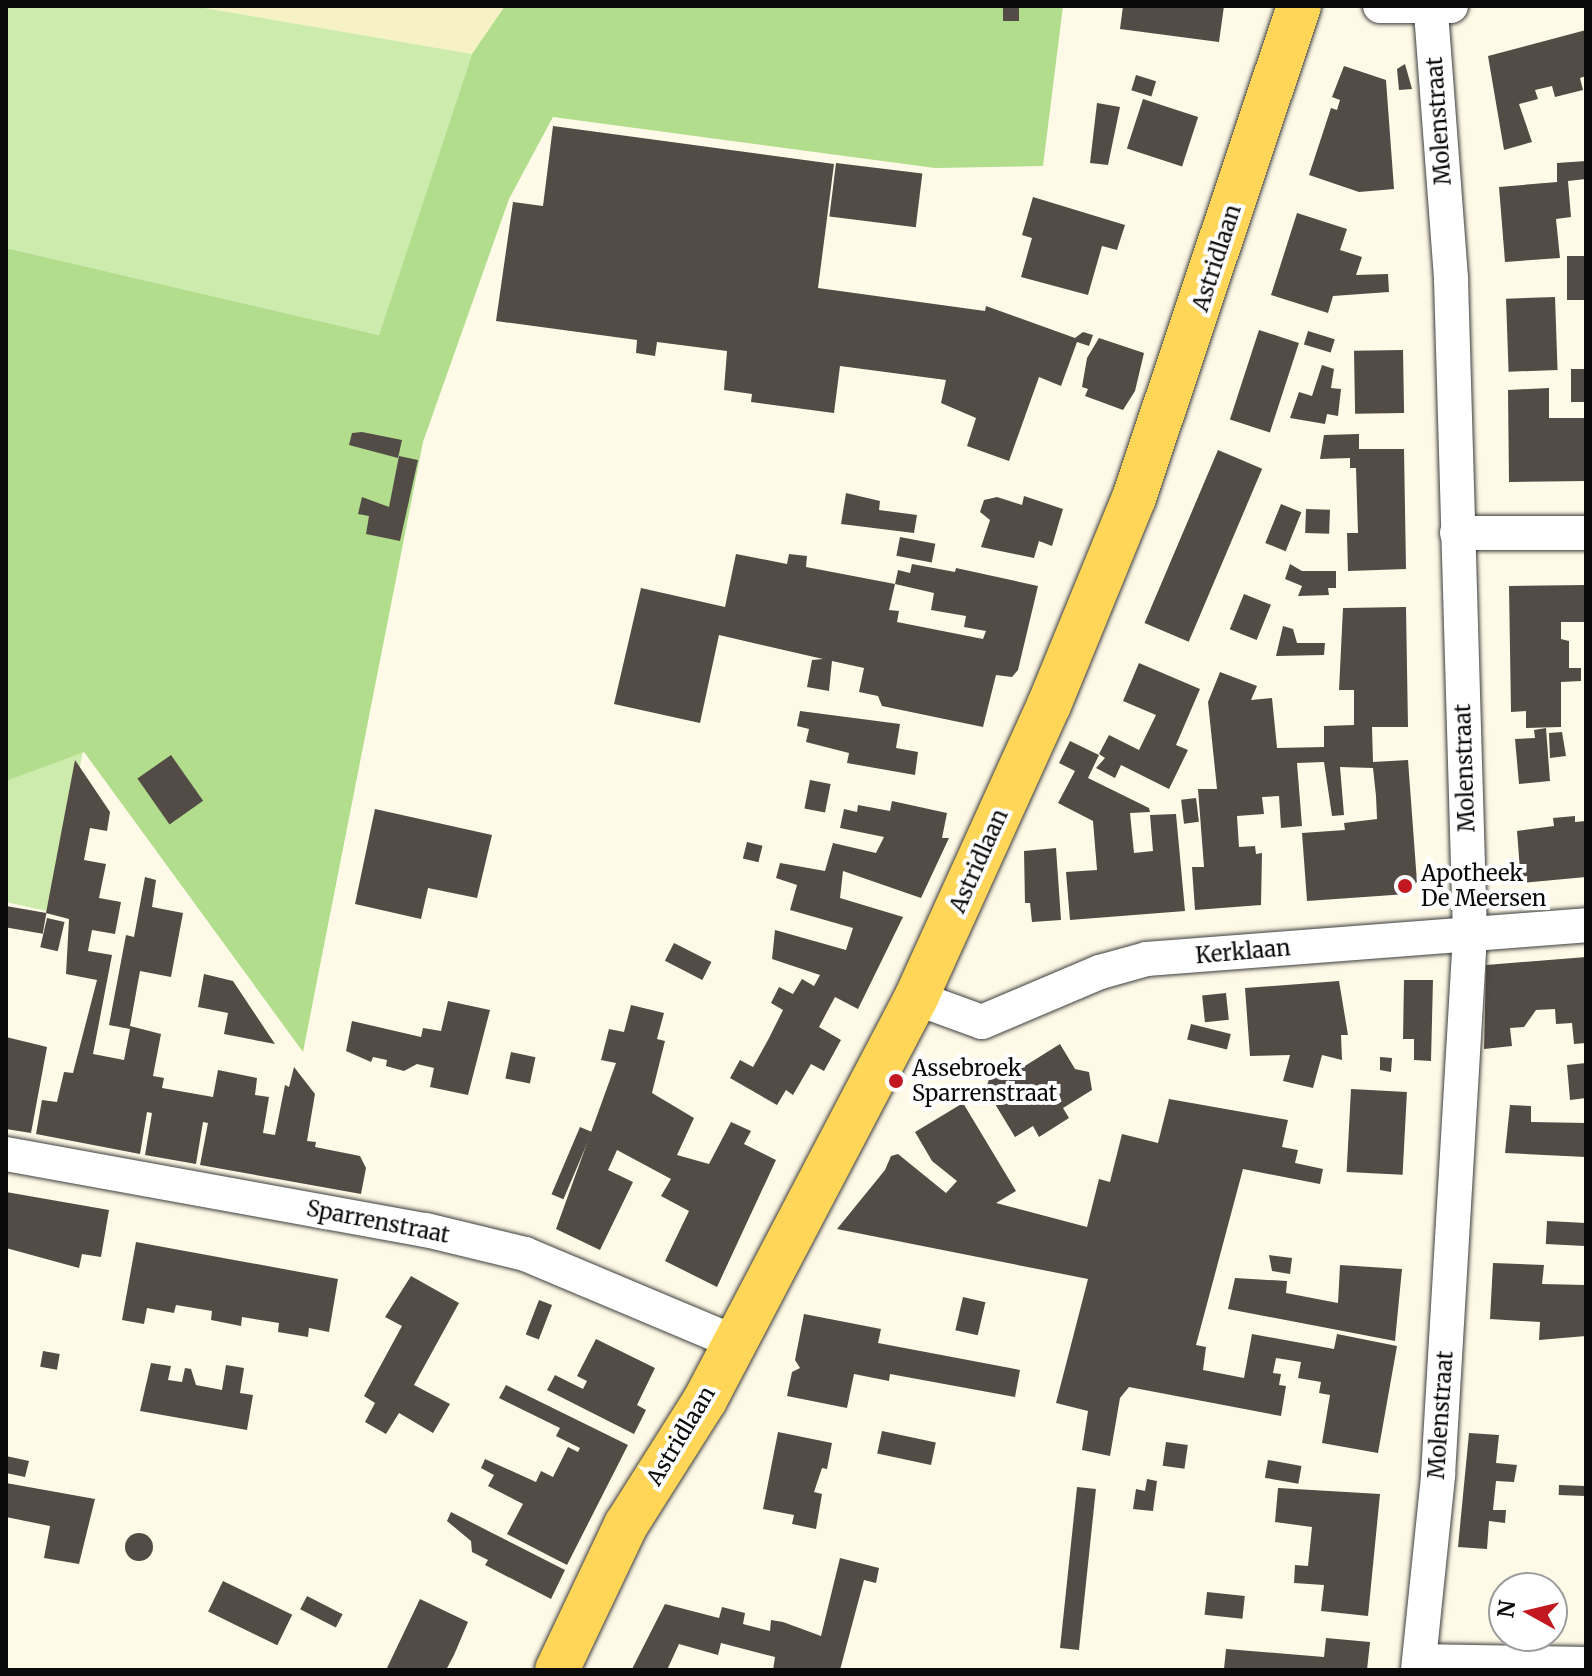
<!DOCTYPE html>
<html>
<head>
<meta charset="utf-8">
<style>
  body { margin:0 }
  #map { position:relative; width:1592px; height:1676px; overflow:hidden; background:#fffae7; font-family:Merriweather,serif }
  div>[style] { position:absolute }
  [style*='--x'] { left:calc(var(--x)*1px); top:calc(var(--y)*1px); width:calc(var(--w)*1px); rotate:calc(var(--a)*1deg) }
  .farmland>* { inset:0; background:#f7f2c5 }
  .green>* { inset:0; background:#ceebae }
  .forest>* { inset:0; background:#b1dd8d }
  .building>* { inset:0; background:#534b46; transform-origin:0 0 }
  .round { border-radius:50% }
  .roads { filter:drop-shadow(0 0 2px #3d3d3d) drop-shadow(0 0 2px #3d3d3d) }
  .minor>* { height:34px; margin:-17px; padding:0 17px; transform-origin:17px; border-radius:17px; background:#fff }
  .major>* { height:44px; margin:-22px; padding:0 22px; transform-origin:22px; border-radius:22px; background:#ffd657 }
  .dots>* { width:22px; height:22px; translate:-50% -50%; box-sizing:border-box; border:4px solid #fff; border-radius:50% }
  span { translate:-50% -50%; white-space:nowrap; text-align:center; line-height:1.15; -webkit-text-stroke:8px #fff; paint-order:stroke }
  .street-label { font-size:22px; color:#0a0a0a }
  .poi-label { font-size:22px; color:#0a0a0a }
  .left { translate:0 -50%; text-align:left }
  .frame { position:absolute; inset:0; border:8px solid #0a0a0a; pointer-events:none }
  .north { position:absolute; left:1488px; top:1572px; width:80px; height:80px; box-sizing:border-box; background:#fff; border:2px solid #9d9d9d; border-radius:50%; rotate:278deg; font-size:22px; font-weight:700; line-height:32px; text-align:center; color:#0a0a0a }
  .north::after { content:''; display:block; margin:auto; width:28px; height:36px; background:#c21921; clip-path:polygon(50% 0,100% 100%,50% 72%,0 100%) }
</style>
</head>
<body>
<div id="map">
  <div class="farmland">
    <div style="clip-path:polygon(193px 6px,505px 6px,472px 54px)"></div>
  </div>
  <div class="green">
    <div style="clip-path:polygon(6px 6px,193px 6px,472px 54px,379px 335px,6px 248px)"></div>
    <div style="clip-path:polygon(83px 751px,51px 912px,6px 902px,6px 781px)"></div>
  </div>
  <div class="forest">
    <div style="clip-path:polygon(505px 6px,1063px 6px,1043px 166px,935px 168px,553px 117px,509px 199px,423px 442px,303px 1052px,84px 752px,6px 781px,6px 248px,379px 335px,472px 54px)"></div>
  </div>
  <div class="building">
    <div style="left:1003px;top:6px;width:16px;height:15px"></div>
    <div style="clip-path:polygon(1123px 6px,1224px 6px,1219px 42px,1120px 29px)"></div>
    <div style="clip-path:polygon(1586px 30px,1586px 76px,1580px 78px,1583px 90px,1555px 97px,1552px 86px,1535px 90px,1538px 99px,1519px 104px,1532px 142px,1504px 150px,1488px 56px)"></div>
    <div style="clip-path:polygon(1405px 64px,1412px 89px,1399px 90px,1397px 69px)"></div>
    <div style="clip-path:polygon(1344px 66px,1386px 80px,1394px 189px,1359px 192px,1309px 175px,1331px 108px,1337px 110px,1340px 100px,1332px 97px)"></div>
    <div style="left:1136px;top:75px;width:21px;height:16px;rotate:17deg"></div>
    <div style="left:1143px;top:99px;width:58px;height:52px;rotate:18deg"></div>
    <div style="clip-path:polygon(1097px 103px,1120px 107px,1108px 165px,1090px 163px)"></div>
    <div style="clip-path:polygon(553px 126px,834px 164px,818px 288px,985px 311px,986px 306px,1075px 338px,1083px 332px,1093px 335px,1089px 346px,1077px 342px,1061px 386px,1039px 377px,1009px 461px,967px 446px,976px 418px,941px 403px,946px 380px,840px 366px,834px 413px,751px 402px,752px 394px,724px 390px,727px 351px,657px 342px,655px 356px,636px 353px,637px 340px,496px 321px,513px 202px,543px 206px)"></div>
    <div style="clip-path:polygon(1586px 161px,1586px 179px,1568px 181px,1571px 217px,1556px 219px,1560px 258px,1505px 262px,1499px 187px,1557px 182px,1557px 163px)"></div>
    <div style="left:836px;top:163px;width:87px;height:54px;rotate:7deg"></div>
    <div style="clip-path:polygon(1033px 197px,1125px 225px,1117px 250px,1102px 246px,1088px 295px,1021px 277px,1032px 238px,1022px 235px)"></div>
    <div style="clip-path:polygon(1297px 213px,1347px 229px,1340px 250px,1362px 257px,1356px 275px,1388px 274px,1389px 292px,1333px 296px,1328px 313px,1271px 295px)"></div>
    <div style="left:1586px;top:256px;width:44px;height:19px;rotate:90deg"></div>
    <div style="left:1555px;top:297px;width:73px;height:49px;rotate:88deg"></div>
    <div style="left:1259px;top:330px;width:42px;height:94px;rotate:18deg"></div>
    <div style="left:1308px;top:331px;width:28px;height:14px;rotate:17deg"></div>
    <div style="clip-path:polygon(1099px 338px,1144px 353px,1135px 391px,1123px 410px,1085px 396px,1088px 389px,1082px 387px,1087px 358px)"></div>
    <div style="left:1403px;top:350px;width:63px;height:49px;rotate:89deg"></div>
    <div style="clip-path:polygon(1322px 365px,1334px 369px,1331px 388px,1341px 389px,1338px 416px,1327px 414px,1325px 424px,1290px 418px,1299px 392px,1312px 396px)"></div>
    <div style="left:1586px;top:369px;width:33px;height:15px;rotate:90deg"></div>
    <div style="clip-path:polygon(1549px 388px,1549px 418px,1586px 418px,1586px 481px,1509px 482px,1508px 390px)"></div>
    <div style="clip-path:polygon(362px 432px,402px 440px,398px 458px,349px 445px,352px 433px)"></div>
    <div style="clip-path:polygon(1359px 434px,1359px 449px,1404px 449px,1406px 569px,1348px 571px,1347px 533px,1358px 533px,1356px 468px,1350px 468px,1350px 458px,1320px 459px,1324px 435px)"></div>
    <div style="left:1218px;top:450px;width:48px;height:188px;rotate:23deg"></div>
    <div style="clip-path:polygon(399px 456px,418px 460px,400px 541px,366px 534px,369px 516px,358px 514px,362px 497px,389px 507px)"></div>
    <div style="clip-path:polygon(846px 493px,880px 501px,879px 510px,917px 515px,914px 533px,841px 524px)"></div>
    <div style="clip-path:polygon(1024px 496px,1063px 509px,1052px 546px,1039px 541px,1034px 558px,981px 547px,990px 520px,980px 512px,984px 500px,997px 497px,1022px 505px)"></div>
    <div style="left:1281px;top:504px;width:22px;height:42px;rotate:22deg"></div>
    <div style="left:1306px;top:509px;width:24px;height:24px;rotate:2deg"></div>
    <div style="left:900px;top:537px;width:36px;height:19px;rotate:11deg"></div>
    <div style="clip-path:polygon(736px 554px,787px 564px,789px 554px,807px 556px,806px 567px,895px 584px,889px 610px,899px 611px,897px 622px,983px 639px,986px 631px,964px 627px,966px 616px,931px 610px,934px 593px,895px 584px,898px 570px,910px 573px,912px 564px,955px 572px,956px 568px,1038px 586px,1018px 670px,1012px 677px,996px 675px,983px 727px,882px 706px,878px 696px,859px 692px,864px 668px,832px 661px,829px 691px,807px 687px,812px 660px,823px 659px,719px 635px,700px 723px,614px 704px,641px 588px,725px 607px)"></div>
    <div style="clip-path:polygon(1290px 564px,1302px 571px,1336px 571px,1336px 588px,1328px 588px,1329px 595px,1298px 596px,1302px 586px,1285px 579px)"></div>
    <div style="clip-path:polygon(1586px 585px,1586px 622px,1561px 622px,1561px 639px,1569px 641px,1569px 668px,1581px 668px,1581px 681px,1561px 682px,1561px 727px,1526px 728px,1526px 711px,1511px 712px,1509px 586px)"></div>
    <div style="left:1244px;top:594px;width:29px;height:38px;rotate:22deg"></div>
    <div style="clip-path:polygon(1406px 607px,1408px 727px,1372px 727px,1373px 762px,1408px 760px,1417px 882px,1407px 894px,1307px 901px,1302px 833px,1345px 830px,1344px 823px,1377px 819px,1376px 796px,1373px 768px,1340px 767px,1344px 815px,1332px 816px,1324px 762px,1297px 763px,1302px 826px,1281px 828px,1279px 796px,1262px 797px,1264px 814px,1237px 816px,1239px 847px,1255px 846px,1256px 854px,1262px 853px,1261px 905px,1195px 910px,1192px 867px,1204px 867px,1198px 789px,1217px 789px,1208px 702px,1220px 672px,1257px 686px,1251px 700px,1272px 698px,1277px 748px,1324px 747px,1324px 726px,1354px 725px,1354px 690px,1339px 690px,1343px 608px)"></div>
    <div style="clip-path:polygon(1283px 626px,1293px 629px,1297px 643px,1325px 643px,1324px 655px,1276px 656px)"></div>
    <div style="clip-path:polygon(1139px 663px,1200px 689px,1176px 745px,1188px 750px,1169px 789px,1121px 765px,1115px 778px,1096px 768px,1105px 758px,1099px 754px,1109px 735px,1139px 750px,1156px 715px,1123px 701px)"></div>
    <div style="clip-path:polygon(800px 711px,900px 724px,896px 748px,918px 752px,915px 775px,847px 763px,849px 753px,806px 742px,809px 729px,797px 726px)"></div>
    <div style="clip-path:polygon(1546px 728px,1550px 781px,1519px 784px,1515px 739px,1535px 738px,1534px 730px)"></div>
    <div style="clip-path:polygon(1562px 732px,1566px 756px,1550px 758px,1549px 733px)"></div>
    <div style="clip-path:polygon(1070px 741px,1099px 755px,1088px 778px,1149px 808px,1150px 812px,1130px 813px,1134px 853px,1153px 851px,1150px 815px,1176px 814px,1185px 911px,1070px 920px,1066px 872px,1097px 870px,1093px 821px,1058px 803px,1075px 771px,1059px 763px)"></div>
    <div style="left:171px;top:755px;width:56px;height:41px;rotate:55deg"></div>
    <div style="clip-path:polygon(75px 760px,110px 812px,107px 831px,90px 828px,84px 860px,106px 864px,99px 898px,121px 902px,115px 934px,92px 930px,88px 951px,112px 955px,93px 1054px,124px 1060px,130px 1029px,109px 1025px,126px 935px,134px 937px,145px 877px,156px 880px,152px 907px,183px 913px,171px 977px,140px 971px,130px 1026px,161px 1034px,153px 1076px,164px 1078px,162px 1088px,213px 1097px,218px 1070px,257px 1078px,255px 1095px,269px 1097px,263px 1133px,275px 1135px,285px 1085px,289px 1087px,294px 1067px,315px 1094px,307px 1141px,316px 1142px,315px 1147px,360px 1156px,366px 1168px,361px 1194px,200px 1165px,208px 1123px,203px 1122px,196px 1164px,145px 1155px,152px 1113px,147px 1112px,140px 1154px,36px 1134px,42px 1100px,57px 1102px,64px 1072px,73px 1073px,97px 980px,66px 974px,69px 919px,46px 913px)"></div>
    <div style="left:810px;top:780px;width:21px;height:29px;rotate:11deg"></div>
    <div style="left:1196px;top:798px;width:24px;height:15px;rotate:83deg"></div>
    <div style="clip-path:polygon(892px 801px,947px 813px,942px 838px,949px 838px,921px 898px,843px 871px,840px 898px,903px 917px,858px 1009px,835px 997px,819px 1027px,841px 1040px,824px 1071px,811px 1064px,793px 1095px,786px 1090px,777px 1105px,730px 1078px,740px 1060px,753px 1067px,768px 1040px,783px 1010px,771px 1003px,779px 987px,793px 994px,802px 979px,814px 986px,820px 975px,772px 959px,775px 930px,846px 950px,853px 928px,790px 910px,797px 885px,776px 878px,780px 863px,825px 871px,833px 843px,876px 853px,884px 837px,840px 828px,844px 809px,857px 812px,858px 805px,890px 811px)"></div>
    <div style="clip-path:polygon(375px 809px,492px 835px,477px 898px,428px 888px,421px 919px,355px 904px)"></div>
    <div style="clip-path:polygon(1575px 816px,1575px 822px,1586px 821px,1586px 877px,1521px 883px,1517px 831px,1554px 826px,1553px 818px)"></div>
    <div style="left:747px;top:842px;width:16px;height:17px;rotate:14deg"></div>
    <div style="clip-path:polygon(1056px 848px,1061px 920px,1032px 922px,1030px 903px,1025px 903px,1024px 851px)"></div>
    <div style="left:6px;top:906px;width:41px;height:21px;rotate:10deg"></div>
    <div style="left:47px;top:918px;width:18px;height:30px;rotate:13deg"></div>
    <div style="left:674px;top:943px;width:42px;height:20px;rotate:27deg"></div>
    <div style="clip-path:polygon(1586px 957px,1586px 1043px,1574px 1044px,1572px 1023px,1556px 1024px,1555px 1009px,1536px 1010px,1524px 1027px,1510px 1028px,1512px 1046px,1484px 1049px,1486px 965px)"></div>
    <div style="clip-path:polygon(204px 974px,233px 981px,275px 1044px,224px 1034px,228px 1013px,198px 1007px)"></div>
    <div style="clip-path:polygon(1404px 980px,1433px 980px,1431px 1061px,1414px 1060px,1414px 1039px,1403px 1039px)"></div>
    <div style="clip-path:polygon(1339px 981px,1348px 1035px,1341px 1035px,1342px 1060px,1322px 1055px,1313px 1088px,1283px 1081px,1290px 1055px,1250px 1056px,1245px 988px)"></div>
    <div style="left:1226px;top:993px;width:27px;height:24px;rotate:84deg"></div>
    <div style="clip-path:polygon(448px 1001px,490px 1010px,468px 1095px,430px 1087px,434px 1068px,417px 1064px,404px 1071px,386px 1066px,387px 1060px,373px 1057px,371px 1062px,346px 1051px,352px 1021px,421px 1037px,423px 1028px,441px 1031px)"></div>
    <div style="clip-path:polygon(631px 1005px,664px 1013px,657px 1039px,665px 1041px,652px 1093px,694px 1118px,677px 1155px,709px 1164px,731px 1122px,751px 1131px,744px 1144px,776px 1160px,717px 1287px,665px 1261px,689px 1211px,661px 1196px,671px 1179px,617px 1150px,608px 1170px,633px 1182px,600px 1250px,556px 1229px,616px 1063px,601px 1060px,609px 1029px,624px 1032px)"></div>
    <div style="left:1191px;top:1024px;width:41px;height:16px;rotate:14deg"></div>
    <div style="clip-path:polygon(6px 1037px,47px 1047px,31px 1133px,6px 1129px)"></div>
    <div style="clip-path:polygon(1060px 1044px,1075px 1069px,1089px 1072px,1092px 1090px,1063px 1108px,1069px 1118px,1039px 1137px,1033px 1126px,1015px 1137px,986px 1089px,989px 1079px,996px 1075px,1004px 1079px)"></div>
    <div style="left:511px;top:1052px;width:25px;height:27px;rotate:12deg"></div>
    <div style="clip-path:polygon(1380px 1057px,1392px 1058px,1391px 1072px,1380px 1070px)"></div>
    <div style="clip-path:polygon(1586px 1063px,1586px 1098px,1570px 1100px,1567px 1065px)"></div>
    <div style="left:1351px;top:1089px;width:56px;height:83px;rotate:3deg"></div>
    <div style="clip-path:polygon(1169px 1099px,1288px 1120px,1282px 1147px,1298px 1150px,1295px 1163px,1323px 1169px,1320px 1184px,1243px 1169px,1196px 1345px,1206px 1347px,1203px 1370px,1244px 1378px,1252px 1334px,1334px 1349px,1337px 1334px,1397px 1346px,1378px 1453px,1322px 1443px,1330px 1395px,1319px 1393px,1321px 1382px,1298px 1378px,1301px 1362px,1276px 1358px,1273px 1373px,1281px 1374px,1279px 1385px,1286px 1386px,1281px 1416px,1129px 1387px,1120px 1398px,1110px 1456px,1082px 1450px,1088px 1411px,1056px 1403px,1088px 1279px,837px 1229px,885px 1170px,891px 1156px,898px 1154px,946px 1193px,957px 1181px,932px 1161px,915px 1132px,963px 1103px,1016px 1191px,996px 1203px,1087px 1227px,1099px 1179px,1110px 1182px,1122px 1134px,1158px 1143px)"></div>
    <div style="clip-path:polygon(1510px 1105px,1531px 1106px,1531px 1122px,1586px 1123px,1586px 1157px,1505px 1153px)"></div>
    <div style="left:580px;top:1127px;width:13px;height:73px;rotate:23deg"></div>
    <div style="clip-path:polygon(6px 1192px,109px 1210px,101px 1257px,82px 1254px,79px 1268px,6px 1248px)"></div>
    <div style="left:1547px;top:1221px;width:39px;height:23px;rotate:3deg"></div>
    <div style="clip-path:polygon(136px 1242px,338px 1279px,329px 1332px,309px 1328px,308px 1337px,278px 1332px,279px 1323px,242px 1317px,241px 1326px,211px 1320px,212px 1311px,176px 1305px,174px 1313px,147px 1308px,144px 1324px,122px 1320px)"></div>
    <div style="clip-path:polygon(1269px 1255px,1292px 1258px,1290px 1274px,1272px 1271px)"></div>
    <div style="clip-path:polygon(1493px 1263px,1544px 1265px,1542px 1284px,1586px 1285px,1586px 1336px,1539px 1340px,1540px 1322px,1490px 1319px)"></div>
    <div style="clip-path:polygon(1340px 1265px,1402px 1269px,1395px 1341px,1228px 1309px,1235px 1278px,1287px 1281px,1286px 1293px,1338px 1303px)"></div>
    <div style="clip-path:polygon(411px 1276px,459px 1303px,414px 1385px,450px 1404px,433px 1433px,399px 1413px,386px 1434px,365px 1422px,375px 1403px,364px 1396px,402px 1326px,385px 1317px)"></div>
    <div style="left:963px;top:1297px;width:23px;height:34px;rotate:13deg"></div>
    <div style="left:539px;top:1300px;width:14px;height:37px;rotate:21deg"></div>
    <div style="clip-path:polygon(804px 1314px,881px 1329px,878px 1343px,1020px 1370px,1015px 1397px,890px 1374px,889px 1381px,854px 1374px,847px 1408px,787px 1396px,792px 1372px,800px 1368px,795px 1360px)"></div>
    <div style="clip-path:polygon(596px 1339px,655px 1368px,637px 1405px,646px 1410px,634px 1434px,547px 1390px,555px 1375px,583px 1389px,587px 1381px,577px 1376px)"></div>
    <div style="left:43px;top:1351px;width:17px;height:16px;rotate:10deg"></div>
    <div style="clip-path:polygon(151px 1363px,171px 1366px,168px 1380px,182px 1382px,185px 1368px,191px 1369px,196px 1385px,222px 1390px,226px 1365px,244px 1368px,240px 1393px,253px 1395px,247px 1430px,140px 1411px)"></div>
    <div style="clip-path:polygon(506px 1385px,628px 1445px,567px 1565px,507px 1534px,523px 1504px,488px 1486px,494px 1475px,481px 1468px,485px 1459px,536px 1482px,541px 1471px,553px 1477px,568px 1447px,578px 1452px,580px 1448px,556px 1436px,560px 1428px,499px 1398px)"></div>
    <div style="left:882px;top:1431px;width:55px;height:23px;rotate:12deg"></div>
    <div style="clip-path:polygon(778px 1432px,832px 1443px,827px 1469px,822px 1468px,814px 1492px,822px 1494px,816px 1529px,792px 1524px,794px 1515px,763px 1509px)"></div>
    <div style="clip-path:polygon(1469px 1433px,1499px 1435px,1496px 1463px,1517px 1465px,1514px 1482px,1496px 1481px,1493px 1510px,1506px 1510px,1505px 1523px,1489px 1521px,1487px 1549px,1458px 1547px)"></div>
    <div style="left:1166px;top:1442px;width:22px;height:24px;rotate:8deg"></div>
    <div style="clip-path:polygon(6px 1456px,29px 1461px,25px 1477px,6px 1473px)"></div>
    <div style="left:1268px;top:1460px;width:34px;height:18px;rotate:10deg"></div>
    <div style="clip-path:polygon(1147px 1479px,1157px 1481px,1153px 1511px,1133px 1509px,1136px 1489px,1145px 1491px)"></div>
    <div style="clip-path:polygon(6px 1483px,95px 1499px,79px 1564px,44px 1558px,50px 1526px,6px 1517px)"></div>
    <div style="left:1559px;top:1485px;width:26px;height:10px;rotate:2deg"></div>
    <div style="left:1077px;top:1487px;width:19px;height:162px;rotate:6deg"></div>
    <div style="clip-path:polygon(1278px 1488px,1380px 1494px,1368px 1616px,1321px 1611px,1324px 1585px,1294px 1583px,1295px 1565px,1308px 1566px,1312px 1527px,1275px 1522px)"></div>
    <div style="clip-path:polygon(451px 1512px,565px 1570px,551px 1599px,485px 1565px,488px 1560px,472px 1552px,471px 1541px,447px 1521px)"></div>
    <div class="round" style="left:125px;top:1533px;width:28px;height:28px"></div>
    <div style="clip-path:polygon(840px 1558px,879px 1568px,876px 1583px,864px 1580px,840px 1670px,773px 1670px,775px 1657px,721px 1643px,718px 1655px,679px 1644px,667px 1670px,632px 1669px,665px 1604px,719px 1618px,722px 1607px,745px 1613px,743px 1624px,770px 1631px,771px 1620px,783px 1622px,821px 1636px)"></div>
    <div style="left:223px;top:1581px;width:77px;height:34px;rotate:26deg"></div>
    <div style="left:1207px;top:1592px;width:38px;height:23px;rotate:6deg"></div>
    <div style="left:307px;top:1596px;width:40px;height:15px;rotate:27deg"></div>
    <div style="clip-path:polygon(420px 1599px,468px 1622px,454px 1655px,446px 1670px,386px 1670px)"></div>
    <div style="clip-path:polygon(1326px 1638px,1370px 1642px,1367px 1670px,1224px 1669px,1226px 1649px,1324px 1657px)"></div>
  </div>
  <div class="roads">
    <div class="minor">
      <div style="--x:1380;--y:6;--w:71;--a:0"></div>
      <div style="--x:1457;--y:533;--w:129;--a:0"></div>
      <div style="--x:916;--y:998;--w:70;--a:20"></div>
      <div style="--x:982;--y:1022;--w:128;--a:-23"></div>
      <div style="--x:1100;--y:972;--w:49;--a:-15.5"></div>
      <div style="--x:1147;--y:959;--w:440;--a:-4.4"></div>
      <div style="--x:6;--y:1154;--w:427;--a:10.3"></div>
      <div style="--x:426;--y:1230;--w:102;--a:13.6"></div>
      <div style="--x:525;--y:1254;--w:227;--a:22.8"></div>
      <div style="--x:1419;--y:1661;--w:167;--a:1"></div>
      <div style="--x:1418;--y:1670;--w:196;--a:-84.1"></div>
      <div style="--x:1438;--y:1475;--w:541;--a:-86.61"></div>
      <div style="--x:1470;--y:935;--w:657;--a:-91.66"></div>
      <div style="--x:1451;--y:278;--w:269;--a:-94.3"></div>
    </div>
    <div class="major">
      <div style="--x:557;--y:1670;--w:161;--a:-64.6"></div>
      <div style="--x:626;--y:1525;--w:148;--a:-57.7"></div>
      <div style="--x:705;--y:1400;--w:454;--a:-62.3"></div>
      <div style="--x:916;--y:998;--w:322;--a:-65.6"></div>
      <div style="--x:1049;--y:705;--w:224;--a:-67.7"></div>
      <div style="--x:1134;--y:498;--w:519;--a:-71.46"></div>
    </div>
  </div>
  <div class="dots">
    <div style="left:1405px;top:886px;background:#c21921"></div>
    <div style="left:896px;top:1081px;background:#c21921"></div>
  </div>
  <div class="street-label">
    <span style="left:1439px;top:121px;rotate:-94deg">Molenstraat</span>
    <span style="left:1217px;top:258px;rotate:-72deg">Astridlaan</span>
    <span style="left:1465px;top:768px;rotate:-92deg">Molenstraat</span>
    <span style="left:979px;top:861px;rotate:-66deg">Astridlaan</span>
    <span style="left:1243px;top:952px;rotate:-5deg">Kerklaan</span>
    <span style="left:378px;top:1222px;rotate:11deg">Sparrenstraat</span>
    <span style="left:1441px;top:1415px;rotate:-86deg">Molenstraat</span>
    <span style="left:681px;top:1436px;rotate:-59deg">Astridlaan</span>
  </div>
  <div class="poi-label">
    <span class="left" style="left:1421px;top:886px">Apotheek<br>De Meersen</span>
    <span class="left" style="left:912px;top:1081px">Assebroek<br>Sparrenstraat</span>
  </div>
  <div class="frame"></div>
  <div class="north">N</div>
</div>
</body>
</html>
